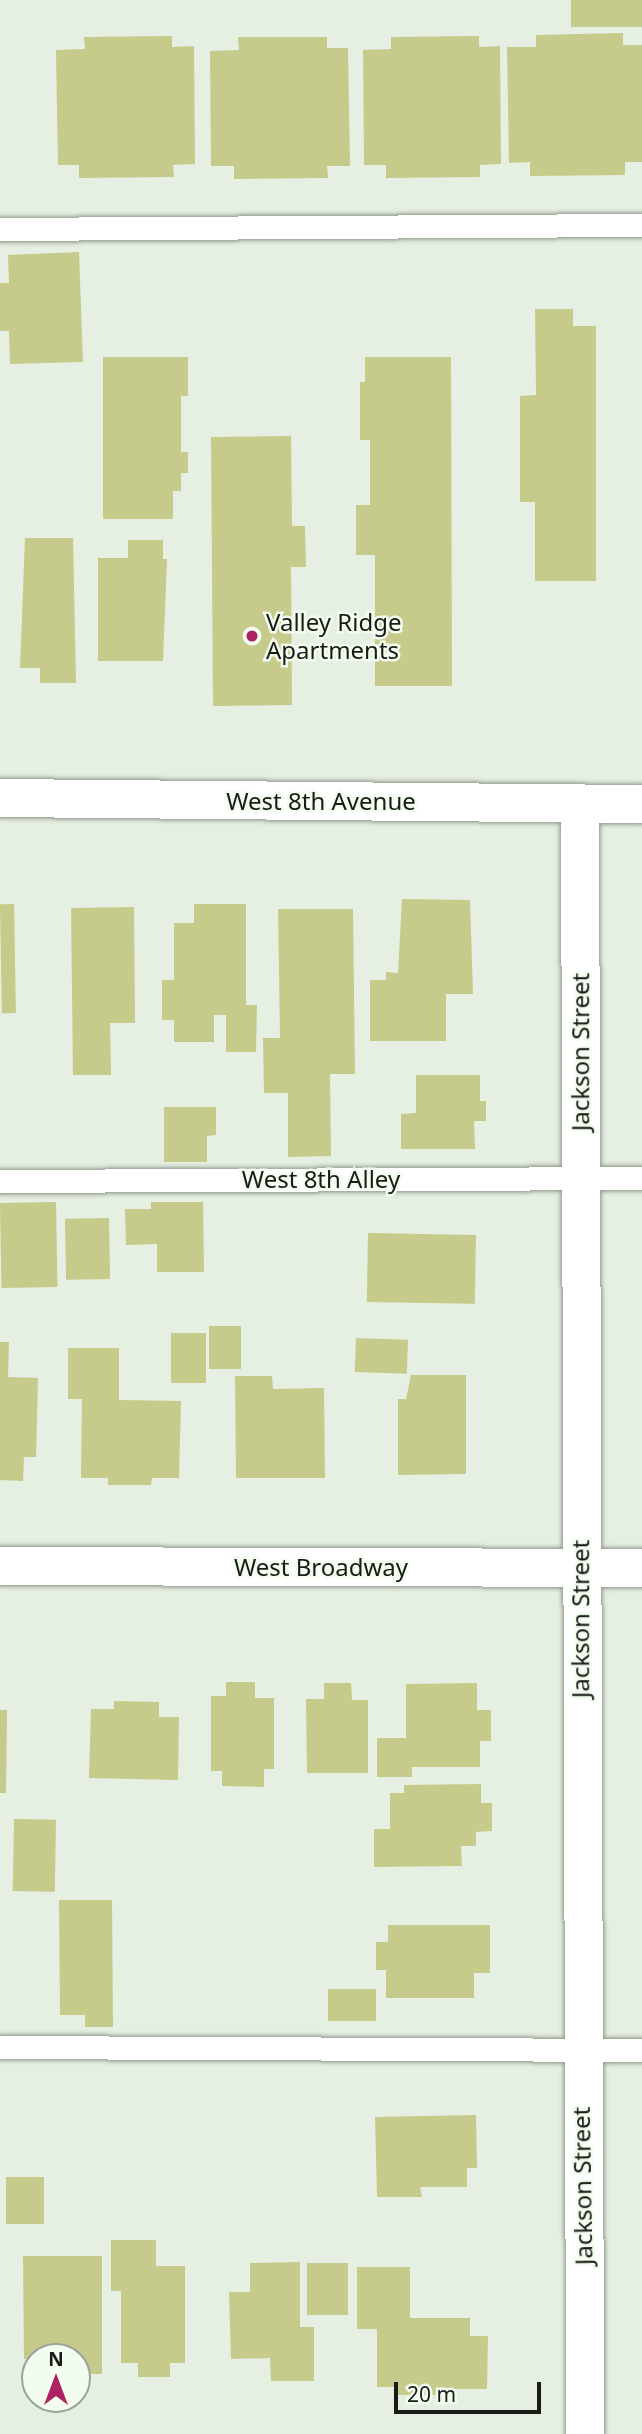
<!DOCTYPE html>
<html>
<head>
<meta charset="utf-8">
<style>
  body { margin:0 }
  #map { position:relative; width:642px; height:2434px; overflow:hidden; background:#e5efe2; font-family:"Noto Sans",sans-serif }
  div>[style] { position:absolute }
  [style*='--x'] { left:calc(var(--x)*1px); top:calc(var(--y)*1px); width:calc(var(--w)*1px); rotate:calc(var(--a)*1deg) }
  .building>* { inset:0; background:#c6ca8a; transform-origin:0 0 }
  .roads { filter:drop-shadow(0 0 2px #909a8e) drop-shadow(0 0 2px #909a8e) }
  .lane>* { height:23px; margin:-11.5px; padding:0 11.5px; transform-origin:11.5px; border-radius:11.5px; background:#fff }
  .street>* { height:38px; margin:-19px; padding:0 19px; transform-origin:19px; border-radius:19px; background:#fff }
  .dots>* { width:19px; height:19px; translate:-50% -50%; box-sizing:border-box; border:4px solid #f2fcef; border-radius:50% }
  span { translate:-50% -50%; white-space:nowrap; text-align:center; line-height:1.15; -webkit-text-stroke:5px #f2fcef; paint-order:stroke }
  .poi-label { font-size:24px; color:#181c17 }
  .left { translate:0 -50%; text-align:left }
  .street-label { font-size:24px; color:#181c17 }
  .north { position:absolute; left:21px; top:2343px; width:70px; height:70px; box-sizing:border-box; background:#f2fcef; border:2px solid #9ba299; border-radius:50%; rotate:0deg; font-size:19px; font-weight:700; line-height:28px; text-align:center; color:#181c17 }
  .north::after { content:''; display:block; margin:auto; width:24px; height:32px; background:#ad2262; clip-path:polygon(50% 0,100% 100%,50% 72%,0 100%) }
  .scale { position:absolute; left:394px; top:2382px; width:147px; height:32px; box-sizing:border-box; border:4px solid #181c17; border-top:0; padding-left:9px; font-size:21px; line-height:24px; white-space:nowrap; color:#181c17; -webkit-text-stroke:5px #f2fcef; paint-order:stroke }
</style>
</head>
<body>
<div id="map">
  <div class="building">
    <div style="left:571px;top:0;width:71px;height:27px"></div>
    <div style="clip-path:polygon(623px 33px,623px 45px,642px 45px,642px 162px,625px 162px,625px 175px,530px 176px,530px 162px,509px 163px,507px 47px,536px 47px,536px 35px)"></div>
    <div style="clip-path:polygon(172px 36px,172px 47px,194px 46px,195px 164px,173px 165px,174px 177px,79px 178px,79px 165px,58px 165px,56px 50px,85px 49px,84px 37px)"></div>
    <div style="clip-path:polygon(479px 36px,479px 47px,500px 46px,501px 164px,480px 165px,480px 177px,386px 178px,386px 165px,364px 165px,363px 50px,391px 49px,391px 37px)"></div>
    <div style="clip-path:polygon(238px 37px,327px 37px,327px 48px,348px 48px,350px 166px,327px 166px,328px 178px,234px 179px,234px 166px,211px 166px,210px 51px,239px 50px)"></div>
    <div style="clip-path:polygon(79px 252px,83px 362px,10px 364px,9px 331px,0 331px,0 283px,9px 283px,8px 255px)"></div>
    <div style="clip-path:polygon(535px 309px,573px 309px,573px 326px,596px 326px,596px 581px,535px 581px,535px 502px,520px 502px,520px 396px,536px 395px)"></div>
    <div style="clip-path:polygon(103px 357px,188px 357px,188px 396px,181px 396px,181px 452px,188px 452px,188px 473px,181px 473px,181px 491px,173px 491px,173px 519px,103px 519px)"></div>
    <div style="clip-path:polygon(365px 357px,451px 357px,452px 686px,375px 686px,375px 555px,356px 555px,356px 505px,370px 505px,370px 440px,360px 440px,360px 382px,365px 382px)"></div>
    <div style="clip-path:polygon(291px 436px,292px 526px,305px 526px,306px 567px,291px 567px,292px 705px,213px 706px,211px 437px)"></div>
    <div style="clip-path:polygon(25px 538px,73px 538px,76px 683px,40px 683px,40px 668px,20px 668px)"></div>
    <div style="clip-path:polygon(128px 540px,163px 540px,163px 559px,167px 559px,163px 661px,98px 661px,98px 558px,128px 558px)"></div>
    <div style="clip-path:polygon(402px 899px,470px 900px,473px 994px,446px 994px,446px 1041px,370px 1041px,370px 980px,386px 980px,386px 972px,398px 973px)"></div>
    <div style="left:14px;top:904px;width:109px;height:14px;rotate:89deg"></div>
    <div style="clip-path:polygon(194px 904px,246px 904px,246px 1005px,257px 1005px,256px 1052px,226px 1052px,226px 1015px,214px 1015px,214px 1042px,174px 1042px,174px 1020px,162px 1020px,162px 980px,174px 980px,174px 923px,194px 923px)"></div>
    <div style="clip-path:polygon(134px 907px,135px 1023px,110px 1023px,111px 1075px,73px 1075px,71px 908px)"></div>
    <div style="clip-path:polygon(278px 909px,353px 909px,355px 1074px,330px 1074px,331px 1156px,288px 1157px,288px 1093px,264px 1093px,263px 1038px,280px 1038px)"></div>
    <div style="clip-path:polygon(416px 1075px,480px 1075px,480px 1101px,486px 1101px,486px 1121px,474px 1121px,475px 1149px,401px 1149px,401px 1114px,416px 1113px)"></div>
    <div style="clip-path:polygon(164px 1107px,216px 1107px,216px 1135px,207px 1136px,207px 1162px,164px 1162px)"></div>
    <div style="left:56px;top:1202px;width:85px;height:56px;rotate:89deg"></div>
    <div style="clip-path:polygon(151px 1202px,203px 1202px,204px 1272px,157px 1272px,157px 1244px,126px 1245px,125px 1209px,151px 1209px)"></div>
    <div style="left:109px;top:1218px;width:61px;height:44px;rotate:89deg"></div>
    <div style="left:368px;top:1233px;width:108px;height:69px;rotate:1deg"></div>
    <div style="left:209px;top:1326px;width:32px;height:43px"></div>
    <div style="left:171px;top:1333px;width:35px;height:50px"></div>
    <div style="left:356px;top:1338px;width:52px;height:34px;rotate:2deg"></div>
    <div style="clip-path:polygon(0 1342px,9px 1342px,8px 1377px,38px 1378px,36px 1457px,24px 1457px,23px 1481px,0 1480px)"></div>
    <div style="clip-path:polygon(68px 1348px,119px 1348px,119px 1400px,181px 1401px,179px 1478px,152px 1478px,151px 1485px,108px 1485px,108px 1478px,81px 1478px,82px 1399px,68px 1399px)"></div>
    <div style="clip-path:polygon(411px 1375px,466px 1375px,466px 1474px,398px 1475px,398px 1399px,406px 1399px)"></div>
    <div style="clip-path:polygon(235px 1376px,272px 1376px,273px 1389px,324px 1388px,325px 1478px,236px 1478px)"></div>
    <div style="clip-path:polygon(226px 1682px,255px 1682px,255px 1698px,274px 1698px,274px 1769px,264px 1769px,264px 1787px,222px 1786px,222px 1771px,211px 1771px,211px 1696px,226px 1696px)"></div>
    <div style="clip-path:polygon(324px 1683px,351px 1683px,352px 1700px,368px 1700px,368px 1773px,307px 1773px,306px 1699px,324px 1699px)"></div>
    <div style="clip-path:polygon(477px 1683px,477px 1710px,491px 1710px,491px 1741px,480px 1741px,480px 1767px,412px 1767px,412px 1777px,377px 1777px,377px 1738px,406px 1738px,406px 1684px)"></div>
    <div style="clip-path:polygon(114px 1701px,159px 1702px,159px 1717px,179px 1717px,178px 1780px,89px 1778px,91px 1709px,114px 1709px)"></div>
    <div style="clip-path:polygon(0 1710px,7px 1710px,6px 1793px,0 1793px)"></div>
    <div style="clip-path:polygon(481px 1784px,481px 1803px,492px 1803px,492px 1831px,476px 1832px,476px 1846px,461px 1846px,462px 1866px,374px 1867px,374px 1829px,390px 1829px,390px 1793px,404px 1793px,404px 1785px)"></div>
    <div style="left:14px;top:1819px;width:42px;height:72px;rotate:1deg"></div>
    <div style="clip-path:polygon(59px 1900px,112px 1900px,113px 2027px,85px 2027px,85px 2015px,60px 2015px)"></div>
    <div style="clip-path:polygon(388px 1925px,490px 1925px,490px 1973px,474px 1973px,474px 1998px,386px 1998px,386px 1970px,376px 1970px,376px 1942px,388px 1942px)"></div>
    <div style="left:328px;top:1989px;width:48px;height:32px"></div>
    <div style="clip-path:polygon(476px 2115px,477px 2168px,467px 2168px,467px 2187px,420px 2187px,422px 2197px,377px 2197px,375px 2117px)"></div>
    <div style="left:6px;top:2177px;width:38px;height:47px"></div>
    <div style="clip-path:polygon(111px 2240px,156px 2240px,156px 2266px,185px 2266px,185px 2363px,170px 2363px,170px 2377px,138px 2377px,138px 2363px,121px 2363px,121px 2291px,111px 2291px)"></div>
    <div style="clip-path:polygon(23px 2256px,102px 2256px,102px 2374px,77px 2374px,77px 2357px,24px 2359px)"></div>
    <div style="clip-path:polygon(300px 2262px,300px 2327px,314px 2327px,314px 2381px,271px 2381px,270px 2358px,231px 2359px,229px 2292px,250px 2292px,250px 2263px)"></div>
    <div style="left:307px;top:2263px;width:41px;height:52px"></div>
    <div style="clip-path:polygon(357px 2267px,410px 2267px,410px 2318px,470px 2318px,470px 2336px,488px 2336px,487px 2389px,438px 2389px,438px 2395px,397px 2395px,397px 2387px,377px 2387px,377px 2329px,357px 2329px)"></div>
  </div>
  <div class="roads">
    <div class="lane">
      <div style="--x:0;--y:229;--w:642;--a:-0.36"></div>
      <div style="--x:0;--y:1181;--w:642;--a:-0.27"></div>
      <div style="--x:0;--y:2047;--w:642;--a:0.27"></div>
    </div>
    <div class="street">
      <div style="--x:0;--y:798;--w:642;--a:0.54"></div>
      <div style="--x:580;--y:804;--w:1630;--a:89.82"></div>
      <div style="--x:0;--y:1566;--w:642;--a:0.18"></div>
    </div>
  </div>
  <div class="dots">
    <div style="left:252px;top:636px;background:#ad2262"></div>
  </div>
  <div class="poi-label">
    <span class="left" style="left:266px;top:636px">Valley Ridge<br>Apartments</span>
  </div>
  <div class="street-label">
    <span style="left:321px;top:801px">West 8th Avenue</span>
    <span style="left:580px;top:1052px;rotate:-90deg">Jackson Street</span>
    <span style="left:321px;top:1179px">West 8th Alley</span>
    <span style="left:321px;top:1567px">West Broadway</span>
    <span style="left:580px;top:1619px;rotate:-90deg">Jackson Street</span>
    <span style="left:582px;top:2186px;rotate:-91deg">Jackson Street</span>
  </div>
  <div class="north">N</div>
  <div class="scale">20 m</div>
</div>
</body>
</html>
